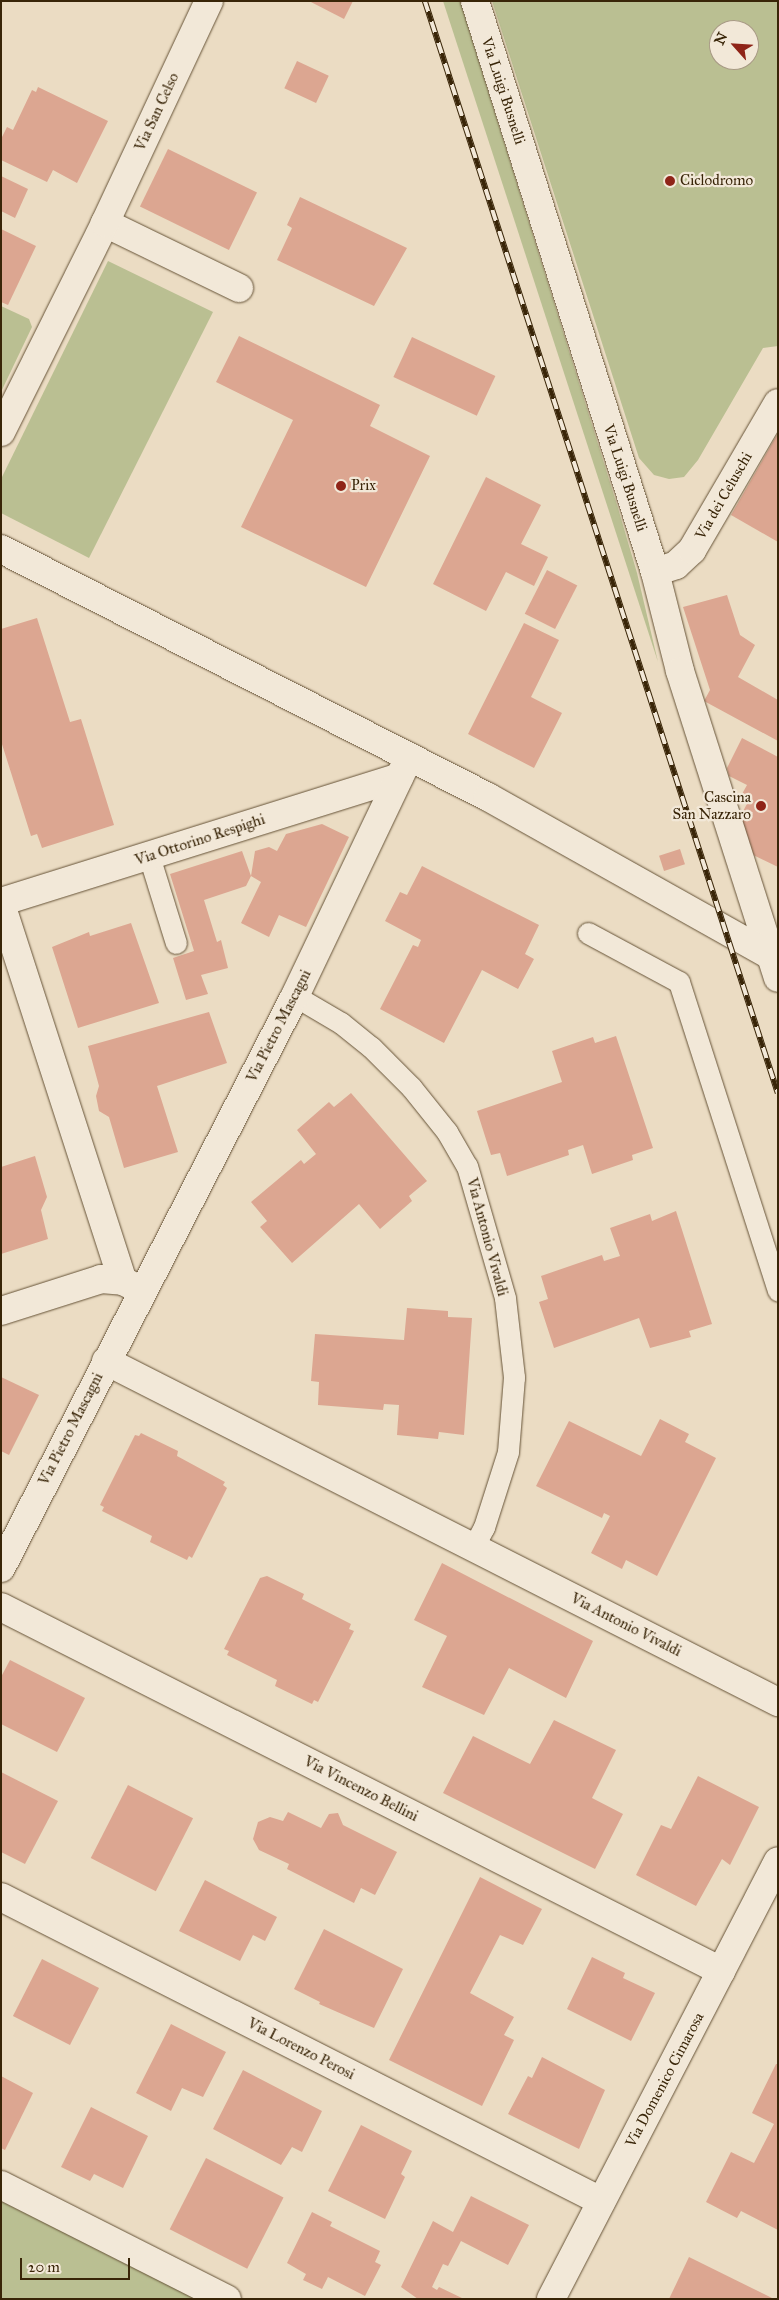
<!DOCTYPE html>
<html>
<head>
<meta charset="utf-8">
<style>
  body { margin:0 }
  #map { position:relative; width:779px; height:2300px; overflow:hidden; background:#ebdcc3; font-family:"IM FELL Great Primer",serif }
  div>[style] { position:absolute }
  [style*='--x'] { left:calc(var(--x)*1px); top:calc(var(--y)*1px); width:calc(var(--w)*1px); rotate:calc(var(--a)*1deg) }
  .green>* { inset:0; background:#babf92 }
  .building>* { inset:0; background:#dca691; transform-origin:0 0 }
  .roads { filter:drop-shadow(0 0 1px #665337) drop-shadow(0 0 1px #665337) }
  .service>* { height:21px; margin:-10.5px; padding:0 10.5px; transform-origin:10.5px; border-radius:10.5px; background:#f2e8d8 }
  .minor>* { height:28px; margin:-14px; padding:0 14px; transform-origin:14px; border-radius:14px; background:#f2e8d8 }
  .tertiary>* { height:28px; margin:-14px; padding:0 14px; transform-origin:14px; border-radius:14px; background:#f2e8d8 }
  .rail>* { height:5.5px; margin-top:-2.75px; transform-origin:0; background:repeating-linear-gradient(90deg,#f2e8d8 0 11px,#392508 0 22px); box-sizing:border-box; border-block:1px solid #392508 }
  .dots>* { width:14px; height:14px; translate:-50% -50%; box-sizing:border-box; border:2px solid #f2e8d8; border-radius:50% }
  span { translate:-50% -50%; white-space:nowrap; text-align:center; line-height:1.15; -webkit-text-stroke:4.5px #f2e8d8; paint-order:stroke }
  .street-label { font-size:15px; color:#392508 }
  .poi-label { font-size:15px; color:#392508 }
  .left { translate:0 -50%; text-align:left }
  .right { translate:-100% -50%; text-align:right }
  .frame { position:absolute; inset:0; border:2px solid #392508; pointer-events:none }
  .north { position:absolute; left:709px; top:20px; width:50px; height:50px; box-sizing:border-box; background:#f2e8d8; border:1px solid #a89a85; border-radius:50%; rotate:296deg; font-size:14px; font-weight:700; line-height:20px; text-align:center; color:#392508 }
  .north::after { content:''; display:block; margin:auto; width:18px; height:22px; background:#8f2418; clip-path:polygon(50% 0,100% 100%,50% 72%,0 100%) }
  .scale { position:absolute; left:20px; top:2258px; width:110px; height:22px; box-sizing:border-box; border:2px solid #392508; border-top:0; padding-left:6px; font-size:15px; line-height:18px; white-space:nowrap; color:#392508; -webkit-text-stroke:4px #f2e8d8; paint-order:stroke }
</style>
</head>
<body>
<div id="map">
  <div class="green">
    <div style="clip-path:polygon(443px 1px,460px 1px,618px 508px,637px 573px,658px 662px)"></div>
    <div style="clip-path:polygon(evenodd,492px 1px,778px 1px,778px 346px,763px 348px,698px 460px,684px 477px,669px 479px,654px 475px,639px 458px,492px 1px,719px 30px,749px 30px,749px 60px,719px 60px,719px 30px)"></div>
    <div style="clip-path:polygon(108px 261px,213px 312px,89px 558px,1px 513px,1px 479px)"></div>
    <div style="clip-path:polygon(1px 306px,29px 319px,32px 327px,1px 392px)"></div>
    <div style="clip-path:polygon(1px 2199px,200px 2299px,1px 2299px)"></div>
  </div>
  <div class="building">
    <div style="clip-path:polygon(309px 1px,353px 1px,344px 19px)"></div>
    <div style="left:297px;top:61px;width:35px;height:30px;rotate:25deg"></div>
    <div style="clip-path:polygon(38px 87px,108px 121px,77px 183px,53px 170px,47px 182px,1px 160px,1px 139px,7px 127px,13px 130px,32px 90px,36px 92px)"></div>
    <div style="left:168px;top:149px;width:99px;height:64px;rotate:26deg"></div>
    <div style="clip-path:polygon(1px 176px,28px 189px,15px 218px,1px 211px)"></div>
    <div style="clip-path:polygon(300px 197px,407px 248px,374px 306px,277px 260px,292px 228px,287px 225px)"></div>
    <div style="clip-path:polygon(1px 229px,36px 246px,8px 305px,1px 302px)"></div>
    <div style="clip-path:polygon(239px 336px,380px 405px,370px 426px,430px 456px,366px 587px,241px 527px,293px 420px,216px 382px)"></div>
    <div style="left:412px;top:337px;width:92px;height:44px;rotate:25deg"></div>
    <div style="clip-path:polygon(778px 433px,778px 542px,731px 515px)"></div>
    <div style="clip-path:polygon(486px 477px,541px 505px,521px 544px,548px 557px,534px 586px,506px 572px,486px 611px,433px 584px)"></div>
    <div style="left:547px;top:570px;width:34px;height:49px;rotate:27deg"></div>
    <div style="clip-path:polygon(727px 595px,740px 635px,755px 645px,738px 677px,778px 700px,778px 741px,704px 701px,710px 690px,683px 607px)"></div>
    <div style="clip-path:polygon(37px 618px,70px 722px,81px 719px,114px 825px,42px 848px,37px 834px,31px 836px,1px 741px,1px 629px)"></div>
    <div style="clip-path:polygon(524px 623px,559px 640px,531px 697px,562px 713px,534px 768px,468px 734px)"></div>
    <div style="clip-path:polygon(742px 738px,778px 757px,778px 867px,749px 853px,739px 819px,750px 798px,742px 794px,747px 785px,729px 776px,727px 768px)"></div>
    <div style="clip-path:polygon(322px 824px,349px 837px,306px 927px,279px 915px,269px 937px,241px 923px,261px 882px,251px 876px,255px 851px,269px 847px,277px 851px,286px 834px)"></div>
    <div style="left:680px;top:849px;width:16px;height:22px;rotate:72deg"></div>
    <div style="clip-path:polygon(242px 851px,251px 876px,246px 886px,204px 900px,217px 942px,221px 940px,228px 968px,201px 975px,208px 994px,186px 1000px,173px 958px,194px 951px,170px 874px)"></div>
    <div style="clip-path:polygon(422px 866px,539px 925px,525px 954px,534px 959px,518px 989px,482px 970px,444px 1043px,380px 1009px,413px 945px,418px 947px,421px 940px,385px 921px,400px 892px,407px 895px)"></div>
    <div style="clip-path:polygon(131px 923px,159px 1003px,78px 1028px,52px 947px,89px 932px,90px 936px)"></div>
    <div style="clip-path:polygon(209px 1012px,227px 1063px,157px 1086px,178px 1152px,124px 1168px,109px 1117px,99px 1111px,96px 1096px,99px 1086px,88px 1046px)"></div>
    <div style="clip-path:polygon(616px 1036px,653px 1148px,632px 1155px,633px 1160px,592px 1174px,583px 1145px,568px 1150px,569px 1155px,507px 1176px,500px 1153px,491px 1155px,477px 1111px,562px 1082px,552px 1051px,593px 1037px,595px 1043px)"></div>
    <div style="clip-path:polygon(351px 1093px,427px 1181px,409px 1196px,412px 1201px,380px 1229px,359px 1204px,292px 1263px,260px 1227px,267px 1221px,251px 1202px,301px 1160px,304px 1164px,316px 1154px,297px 1130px,329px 1102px,334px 1107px)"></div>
    <div style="clip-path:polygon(35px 1156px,47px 1197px,41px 1210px,48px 1239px,1px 1254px,1px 1167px)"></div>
    <div style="clip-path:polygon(676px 1211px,712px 1324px,689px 1331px,691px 1337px,650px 1348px,639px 1318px,554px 1348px,539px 1302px,548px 1299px,541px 1276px,602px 1255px,604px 1261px,620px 1256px,610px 1228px,650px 1214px,652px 1221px)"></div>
    <div style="clip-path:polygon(407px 1308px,448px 1311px,448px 1317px,472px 1318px,464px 1435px,439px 1432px,438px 1439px,397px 1435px,399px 1405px,384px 1404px,383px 1410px,318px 1405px,319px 1382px,311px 1381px,315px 1334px,404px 1340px)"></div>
    <div style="clip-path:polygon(1px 1377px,39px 1395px,9px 1455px,1px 1451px)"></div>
    <div style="clip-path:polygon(660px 1419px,689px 1434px,685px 1442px,716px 1458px,657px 1576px,626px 1560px,622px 1569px,591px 1553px,610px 1516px,604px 1513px,602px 1518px,536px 1486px,569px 1421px,641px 1456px)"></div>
    <div style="clip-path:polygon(141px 1433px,178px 1451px,177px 1456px,225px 1482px,223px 1485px,227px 1488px,192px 1558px,189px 1556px,187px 1560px,150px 1542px,152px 1536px,102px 1511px,104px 1507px,100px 1505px,135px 1435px,139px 1436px)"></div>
    <div style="clip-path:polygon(442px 1563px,593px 1641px,566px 1698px,509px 1668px,484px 1715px,422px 1687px,447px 1636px,414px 1620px)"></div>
    <div style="clip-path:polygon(267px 1576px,304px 1594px,302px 1599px,351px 1624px,349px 1629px,354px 1631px,318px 1702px,314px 1700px,312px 1704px,275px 1686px,277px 1680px,227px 1655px,229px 1651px,224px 1649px,260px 1578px)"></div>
    <div style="clip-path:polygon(10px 1660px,85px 1698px,57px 1752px,1px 1724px,1px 1677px)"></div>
    <div style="clip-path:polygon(554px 1720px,616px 1750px,592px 1798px,623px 1814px,595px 1869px,443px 1793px,473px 1736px,530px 1764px)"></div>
    <div style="clip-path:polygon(1px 1772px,58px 1801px,25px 1864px,1px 1852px)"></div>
    <div style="clip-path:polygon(698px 1776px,759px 1807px,730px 1865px,722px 1859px,696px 1906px,636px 1875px,661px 1825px,671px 1829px)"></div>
    <div style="left:128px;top:1785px;width:73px;height:82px;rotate:27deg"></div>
    <div style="clip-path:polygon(288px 1812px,321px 1828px,329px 1814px,338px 1813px,343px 1825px,397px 1852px,375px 1895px,361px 1888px,354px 1903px,287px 1869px,289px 1864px,259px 1850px,253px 1839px,258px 1822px,270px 1817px,283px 1821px)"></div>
    <div style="clip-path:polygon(480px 1877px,542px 1909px,523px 1945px,500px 1935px,470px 1993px,514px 2017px,504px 2035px,514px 2040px,482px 2106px,389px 2060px)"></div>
    <div style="clip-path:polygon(205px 1880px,277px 1917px,265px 1941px,253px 1935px,240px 1961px,179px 1931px)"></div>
    <div style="clip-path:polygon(324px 1929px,403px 1969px,374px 2028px,319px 2004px,320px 2002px,294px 1989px)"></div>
    <div style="clip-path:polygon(592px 1957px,625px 1973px,623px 1978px,655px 1993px,631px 2041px,567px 2009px)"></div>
    <div style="left:42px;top:1959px;width:64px;height:64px;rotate:27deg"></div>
    <div style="clip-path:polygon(171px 2024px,226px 2052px,203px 2097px,182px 2088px,171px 2111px,136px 2093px)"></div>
    <div style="clip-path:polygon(542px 2057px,605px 2090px,579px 2149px,508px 2114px,528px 2076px,532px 2078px)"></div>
    <div style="clip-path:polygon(776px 2064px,778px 2064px,778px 2230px,741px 2211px,737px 2218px,706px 2202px,731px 2152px,754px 2163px,774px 2124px,752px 2113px)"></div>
    <div style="clip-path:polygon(243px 2070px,322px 2111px,302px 2152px,292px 2147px,281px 2165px,213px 2129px)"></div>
    <div style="clip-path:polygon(1px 2076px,33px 2093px,5px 2150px,1px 2148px)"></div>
    <div style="clip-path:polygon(91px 2107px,148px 2136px,123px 2188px,94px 2174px,90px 2181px,61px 2167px)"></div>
    <div style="clip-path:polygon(361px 2125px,412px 2151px,401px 2174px,405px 2177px,385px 2219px,328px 2191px)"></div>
    <div style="left:206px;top:2158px;width:87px;height:80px;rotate:27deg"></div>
    <div style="clip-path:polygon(471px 2196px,529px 2225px,508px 2265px,461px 2241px,448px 2266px,443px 2264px,432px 2287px,437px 2290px,439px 2287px,464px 2299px,418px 2299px,401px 2287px,433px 2221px,453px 2232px)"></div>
    <div style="clip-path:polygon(312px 2212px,332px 2222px,330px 2226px,380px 2251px,375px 2262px,381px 2265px,365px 2296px,328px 2277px,322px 2289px,303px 2280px,306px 2274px,287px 2263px)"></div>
    <div style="clip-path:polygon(689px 2257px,774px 2299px,669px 2299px)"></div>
  </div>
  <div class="roads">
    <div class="service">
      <div style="--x:149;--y:856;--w:91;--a:72.8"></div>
      <div style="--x:588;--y:933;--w:103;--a:28.3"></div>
      <div style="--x:679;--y:982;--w:324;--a:72.2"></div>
      <div style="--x:295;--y:996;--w:53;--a:30.4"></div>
      <div style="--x:341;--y:1023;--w:38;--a:39"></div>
      <div style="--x:371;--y:1047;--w:57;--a:45"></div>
      <div style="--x:411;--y:1087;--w:58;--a:51.3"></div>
      <div style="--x:447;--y:1132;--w:39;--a:60"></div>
      <div style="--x:467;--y:1166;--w:137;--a:73.9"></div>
      <div style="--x:505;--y:1298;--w:80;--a:83.5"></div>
      <div style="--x:514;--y:1377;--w:75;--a:94.6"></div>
      <div style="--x:508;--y:1452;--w:79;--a:107.7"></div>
      <div style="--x:484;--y:1527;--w:24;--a:118"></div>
    </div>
    <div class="minor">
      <div style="--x:475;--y:1;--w:599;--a:72.5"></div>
      <div style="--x:655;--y:572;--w:102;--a:75.8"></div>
      <div style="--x:680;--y:671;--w:322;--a:72.3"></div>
      <div style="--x:105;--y:223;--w:149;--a:25.9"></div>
      <div style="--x:1;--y:432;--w:233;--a:-63.5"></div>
      <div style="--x:105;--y:223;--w:245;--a:-64.9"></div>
      <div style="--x:655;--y:572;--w:22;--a:-18"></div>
      <div style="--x:676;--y:565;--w:22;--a:-43"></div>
      <div style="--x:692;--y:550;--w:170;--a:-59.7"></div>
      <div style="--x:1;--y:902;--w:417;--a:-17.4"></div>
      <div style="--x:1;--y:904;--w:396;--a:72.1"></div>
      <div style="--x:1;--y:1311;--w:105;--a:-17.7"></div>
      <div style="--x:101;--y:1279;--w:22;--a:5"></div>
      <div style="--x:123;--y:1281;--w:16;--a:27"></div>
      <div style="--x:106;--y:1361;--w:754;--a:26.91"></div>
      <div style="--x:1;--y:1568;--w:643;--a:-62.8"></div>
      <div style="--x:295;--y:996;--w:265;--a:-64.5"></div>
      <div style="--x:1;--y:1607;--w:807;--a:26.82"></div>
      <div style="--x:1;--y:1897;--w:673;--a:26.87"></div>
      <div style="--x:1;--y:2185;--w:253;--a:26.8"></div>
      <div style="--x:551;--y:2299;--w:493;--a:-62.6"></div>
    </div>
    <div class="tertiary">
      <div style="--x:1;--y:549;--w:547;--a:26.99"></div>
      <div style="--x:488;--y:797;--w:333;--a:29.3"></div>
    </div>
  </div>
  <div class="rail">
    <div style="--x:425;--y:1;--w:1148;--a:72.09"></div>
  </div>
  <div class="dots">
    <div style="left:670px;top:181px;background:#8f2418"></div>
    <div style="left:341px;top:486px;background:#8f2418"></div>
    <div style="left:761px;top:806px;background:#8f2418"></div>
  </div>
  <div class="street-label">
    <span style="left:503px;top:91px;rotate:72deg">Via Luigi Busnelli</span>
    <span style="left:157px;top:112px;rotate:-65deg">Via San Celso</span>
    <span style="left:625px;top:478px;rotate:72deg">Via Luigi Busnelli</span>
    <span style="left:724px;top:496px;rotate:-60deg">Via dei Celuschi</span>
    <span style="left:200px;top:840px;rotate:-18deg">Via Ottorino Respighi</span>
    <span style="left:279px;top:1026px;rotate:-63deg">Via Pietro Mascagni</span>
    <span style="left:487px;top:1237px;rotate:75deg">Via Antonio Vivaldi</span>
    <span style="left:71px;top:1429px;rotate:-63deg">Via Pietro Mascagni</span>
    <span style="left:626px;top:1625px;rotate:27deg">Via Antonio Vivaldi</span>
    <span style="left:361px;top:1789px;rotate:27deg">Via Vincenzo Bellini</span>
    <span style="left:301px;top:2049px;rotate:27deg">Via Lorenzo Perosi</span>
    <span style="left:665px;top:2080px;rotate:-62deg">Via Domenico Cimarosa</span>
  </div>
  <div class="poi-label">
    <span class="left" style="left:680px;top:181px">Ciclodromo</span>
    <span class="left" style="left:351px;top:486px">Prix</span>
    <span class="right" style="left:751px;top:806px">Cascina<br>San Nazzaro</span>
  </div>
  <div class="frame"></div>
  <div class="north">N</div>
  <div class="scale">20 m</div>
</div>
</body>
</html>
